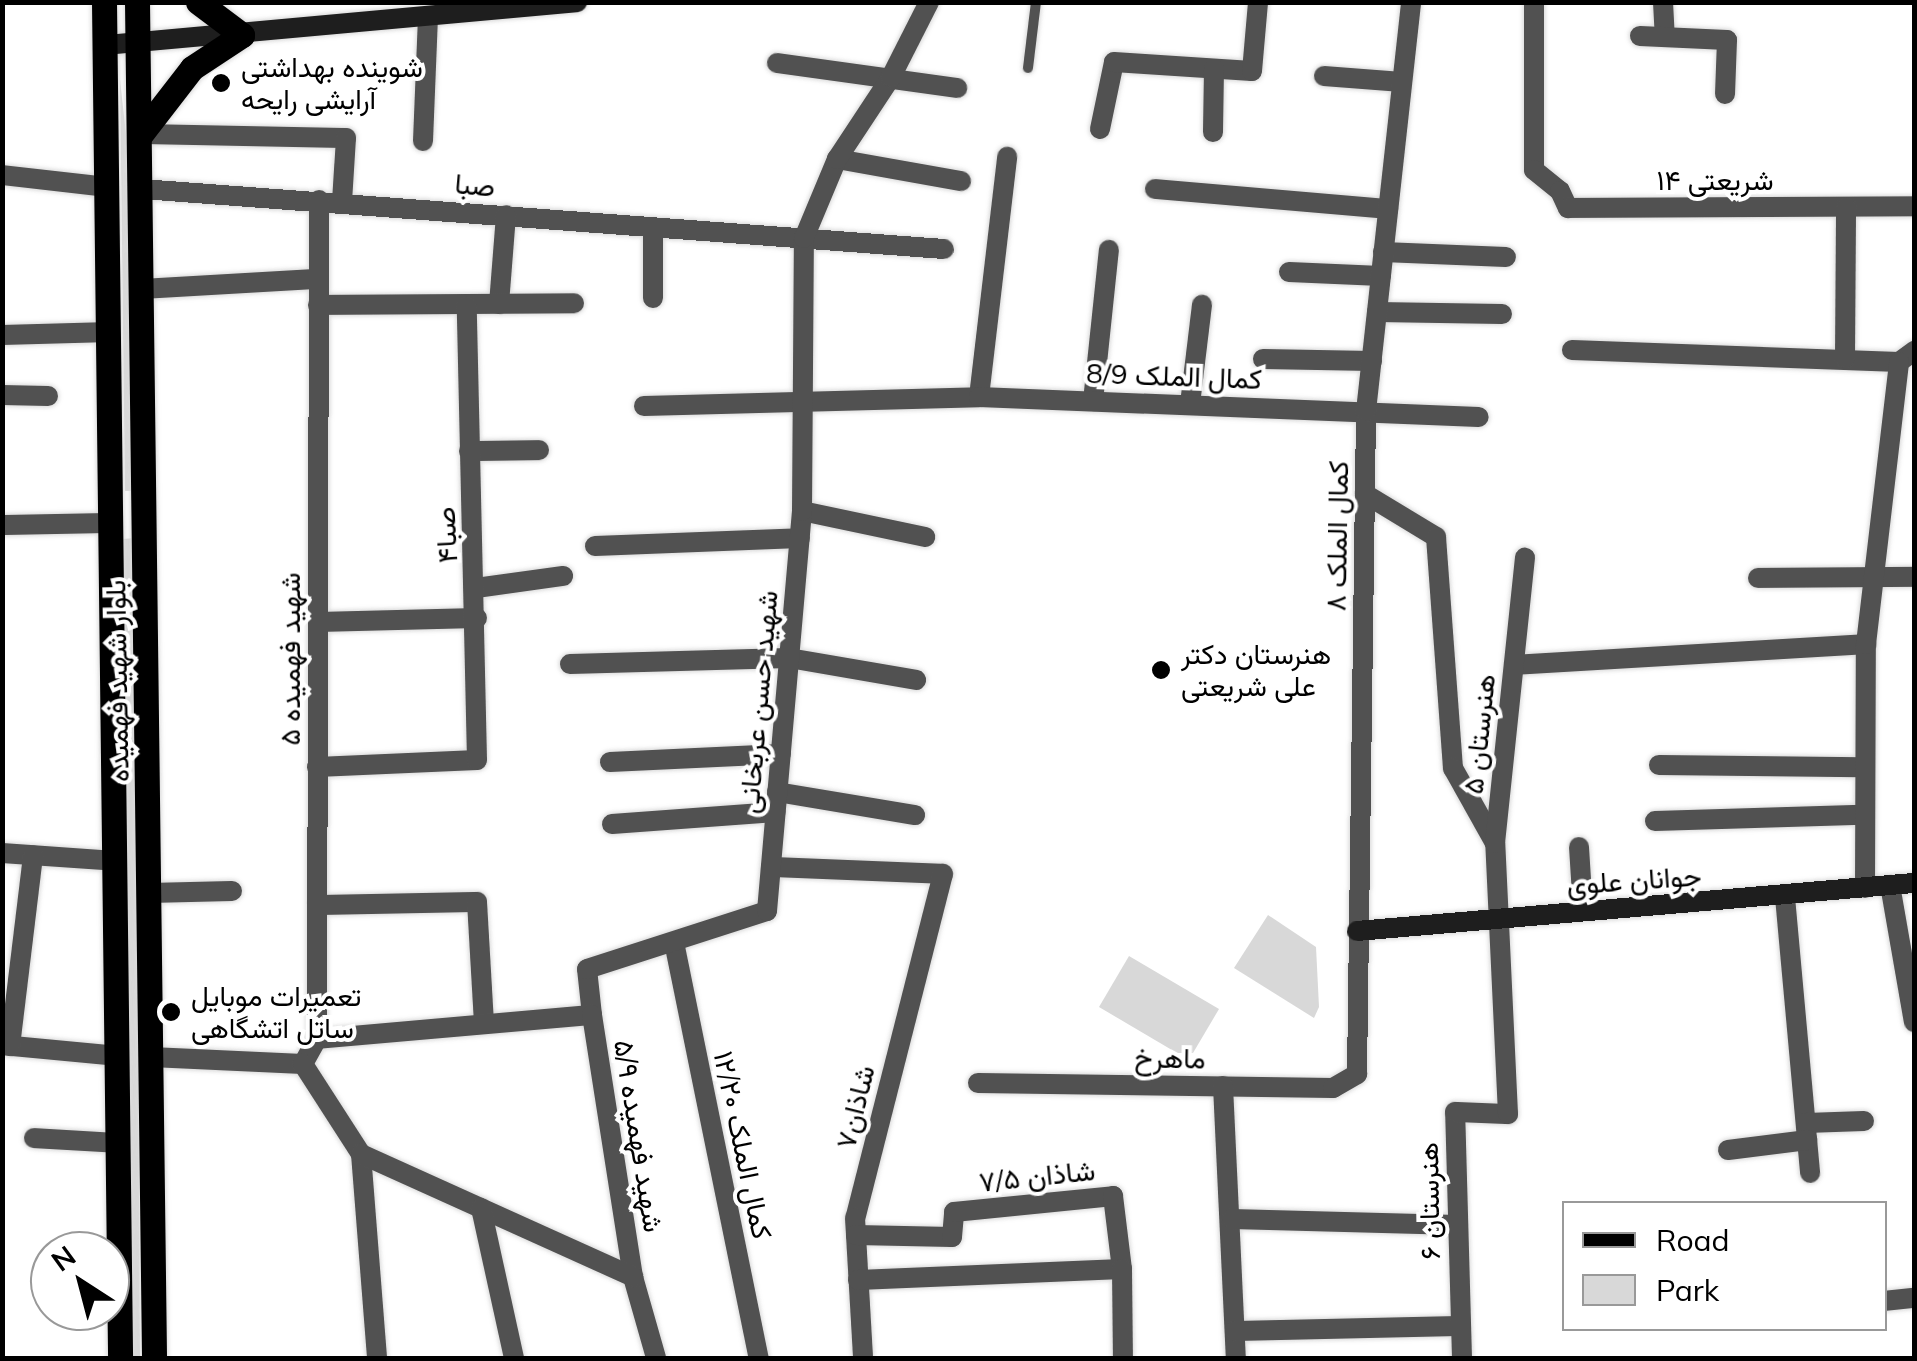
<!DOCTYPE html>
<html>
<head>
<meta charset="utf-8">
<style>
  body { margin:0 }
  #map { position:relative; width:1917px; height:1361px; overflow:hidden; background:#fff; font-family:Mulish,Vazirmatn,sans-serif }
  div>[style] { position:absolute }
  [style*='--x'] { left:calc(var(--x)*1px); top:calc(var(--y)*1px); width:calc(var(--w)*1px); rotate:calc(var(--a)*1deg) }
  .green>* { inset:0; background:#d8d8d8 }
  .roads { filter:drop-shadow(0 0 2px #dbdbdb) drop-shadow(0 0 2px #dbdbdb) }
  .lane>* { height:10px; margin:-5px; padding:0 5px; transform-origin:5px; border-radius:5px; background:#515151 }
  .street>* { height:20px; margin:-10px; padding:0 10px; transform-origin:10px; border-radius:10px; background:#515151 }
  .secondary>* { height:20px; margin:-10px; padding:0 10px; transform-origin:10px; border-radius:10px; background:#1e1e1e }
  .primary>* { height:25px; margin:-12.5px; padding:0 12.5px; transform-origin:12.5px; border-radius:12.5px; background:#000 }
  .dots>* { width:28px; height:28px; translate:-50% -50%; box-sizing:border-box; border:5px solid #fff; border-radius:50% }
  span { translate:-50% -50%; white-space:nowrap; text-align:center; line-height:1.15; -webkit-text-stroke:8px #fff; paint-order:stroke }
  .poi-label { font-size:28px; color:#000 }
  .left { translate:0 -50%; text-align:left }
  .street-label { font-size:28px; color:#000 }
  .frame { position:absolute; inset:0; border:5px solid #000; pointer-events:none }
  .legend { position:absolute; left:1562px; top:1201px; width:325px; height:130px; box-sizing:border-box; background:#fff; border:2px solid #999; margin:0; padding:12px 18px; list-style:none; font-size:30px; color:#000 }
  .legend li { display:flex; align-items:center; gap:20px; height:50px }
  .legend b { width:50px; border:2px solid #999 }
  .north { position:absolute; left:30px; top:1231px; width:100px; height:100px; box-sizing:border-box; background:#fff; border:2px solid #999; border-radius:50%; rotate:324deg; font-size:28px; font-weight:700; line-height:40px; text-align:center; color:#000 }
  .north::after { content:''; display:block; margin:auto; width:35px; height:45px; background:#000; clip-path:polygon(50% 0,100% 100%,50% 72%,0 100%) }
</style>
</head>
<body>
<div id="map">
  <div class="green">
    <div style="clip-path:polygon(120px 80px,127px 143px,134px 491px,125px 491px)"></div>
    <div style="clip-path:polygon(135px 538px,140px 1358px,132px 1358px,123px 539px)"></div>
    <div style="clip-path:polygon(1268px 915px,1316px 947px,1319px 1007px,1314px 1018px,1234px 968px)"></div>
    <div style="clip-path:polygon(1129px 956px,1219px 1009px,1193px 1053px,1177px 1053px,1099px 1007px)"></div>
  </div>
  <div class="roads">
    <div class="lane">
      <div style="--x:1028;--y:68;--w:66;--a:-83.1"></div>
    </div>
    <div class="street">
      <div style="--x:1534;--y:2;--w:168;--a:90"></div>
      <div style="--x:1534;--y:170;--w:33;--a:39"></div>
      <div style="--x:1560;--y:191;--w:19;--a:65"></div>
      <div style="--x:1568;--y:208;--w:346;--a:-0.3"></div>
      <div style="--x:1663;--y:2;--w:34;--a:87"></div>
      <div style="--x:1640;--y:36;--w:87;--a:2.6"></div>
      <div style="--x:1727;--y:40;--w:54;--a:92.1"></div>
      <div style="--x:777;--y:63;--w:182;--a:7.9"></div>
      <div style="--x:1324;--y:76;--w:78;--a:4.4"></div>
      <div style="--x:1100;--y:129;--w:68;--a:-78.2"></div>
      <div style="--x:1114;--y:62;--w:138;--a:3.7"></div>
      <div style="--x:1252;--y:71;--w:69;--a:-85"></div>
      <div style="--x:1213;--y:132;--w:63;--a:-89.1"></div>
      <div style="--x:141;--y:134;--w:205;--a:1.1"></div>
      <div style="--x:346;--y:138;--w:64;--a:93.6"></div>
      <div style="--x:423;--y:141;--w:124;--a:-87.7"></div>
      <div style="--x:837;--y:159;--w:126;--a:10.1"></div>
      <div style="--x:2;--y:175;--w:107;--a:6.5"></div>
      <div style="--x:142;--y:189;--w:804;--a:4.28"></div>
      <div style="--x:1155;--y:189;--w:234;--a:4.9"></div>
      <div style="--x:1383;--y:252;--w:123;--a:2.3"></div>
      <div style="--x:1289;--y:272;--w:92;--a:2.5"></div>
      <div style="--x:143;--y:289;--w:175;--a:-3.3"></div>
      <div style="--x:653;--y:298;--w:71;--a:-90"></div>
      <div style="--x:499;--y:304;--w:89;--a:-85.5"></div>
      <div style="--x:318;--y:305;--w:256;--a:-0.4"></div>
      <div style="--x:1377;--y:312;--w:125;--a:0.9"></div>
      <div style="--x:2;--y:335;--w:108;--a:-1.6"></div>
      <div style="--x:1572;--y:350;--w:327;--a:2.1"></div>
      <div style="--x:1899;--y:362;--w:19;--a:-36"></div>
      <div style="--x:1845;--y:358;--w:151;--a:-89.6"></div>
      <div style="--x:1263;--y:359;--w:109;--a:1.1"></div>
      <div style="--x:2;--y:395;--w:46;--a:1.2"></div>
      <div style="--x:979;--y:397;--w:242;--a:-83.3"></div>
      <div style="--x:1093;--y:401;--w:152;--a:-84"></div>
      <div style="--x:1190;--y:404;--w:100;--a:-83.1"></div>
      <div style="--x:644;--y:406;--w:335;--a:-1.5"></div>
      <div style="--x:979;--y:397;--w:500;--a:2.29"></div>
      <div style="--x:469;--y:451;--w:70;--a:-0.8"></div>
      <div style="--x:1365;--y:494;--w:83;--a:31.2"></div>
      <div style="--x:1436;--y:537;--w:232;--a:85.8"></div>
      <div style="--x:1453;--y:768;--w:86;--a:60.8"></div>
      <div style="--x:802;--y:511;--w:126;--a:11.9"></div>
      <div style="--x:2;--y:525;--w:108;--a:-1.1"></div>
      <div style="--x:595;--y:546;--w:205;--a:-2.2"></div>
      <div style="--x:1758;--y:578;--w:156;--a:-0.4"></div>
      <div style="--x:476;--y:588;--w:88;--a:-7.9"></div>
      <div style="--x:318;--y:622;--w:159;--a:-1.4"></div>
      <div style="--x:570;--y:664;--w:219;--a:-1.6"></div>
      <div style="--x:789;--y:658;--w:129;--a:9.8"></div>
      <div style="--x:1514;--y:665;--w:353;--a:-3.4"></div>
      <div style="--x:610;--y:762;--w:171;--a:-2.7"></div>
      <div style="--x:1659;--y:765;--w:203;--a:0.6"></div>
      <div style="--x:317;--y:767;--w:160;--a:-2.5"></div>
      <div style="--x:477;--y:760;--w:454;--a:-91.3"></div>
      <div style="--x:777;--y:792;--w:140;--a:9.5"></div>
      <div style="--x:1655;--y:821;--w:207;--a:-1.7"></div>
      <div style="--x:612;--y:824;--w:164;--a:-4.2"></div>
      <div style="--x:1579;--y:847;--w:64;--a:86.4"></div>
      <div style="--x:2;--y:853;--w:113;--a:4"></div>
      <div style="--x:771;--y:867;--w:172;--a:2.3"></div>
      <div style="--x:943;--y:874;--w:355;--a:104.3"></div>
      <div style="--x:855;--y:1218;--w:140;--a:86.7"></div>
      <div style="--x:1890;--y:885;--w:139;--a:80.1"></div>
      <div style="--x:1865;--y:888;--w:244;--a:-89.8"></div>
      <div style="--x:1866;--y:644;--w:284;--a:-83.3"></div>
      <div style="--x:149;--y:893;--w:83;--a:-1.4"></div>
      <div style="--x:1785;--y:897;--w:277;--a:84.8"></div>
      <div style="--x:317;--y:905;--w:160;--a:-1.1"></div>
      <div style="--x:477;--y:902;--w:122;--a:86.7"></div>
      <div style="--x:674;--y:942;--w:425;--a:78.5"></div>
      <div style="--x:592;--y:1015;--w:46;--a:-96.2"></div>
      <div style="--x:587;--y:969;--w:189;--a:-17.9"></div>
      <div style="--x:767;--y:911;--w:402;--a:-85"></div>
      <div style="--x:802;--y:511;--w:273;--a:-89.6"></div>
      <div style="--x:804;--y:238;--w:86;--a:-67.3"></div>
      <div style="--x:837;--y:159;--w:98;--a:-56.6"></div>
      <div style="--x:891;--y:77;--w:84;--a:-63.1"></div>
      <div style="--x:317;--y:1039;--w:276;--a:-5"></div>
      <div style="--x:592;--y:1015;--w:265;--a:81.1"></div>
      <div style="--x:633;--y:1277;--w:84;--a:74.1"></div>
      <div style="--x:2;--y:1045;--w:117;--a:5.4"></div>
      <div style="--x:10;--y:1046;--w:192;--a:-83.1"></div>
      <div style="--x:151;--y:1057;--w:152;--a:2.6"></div>
      <div style="--x:303;--y:1064;--w:29;--a:-61"></div>
      <div style="--x:317;--y:1039;--w:839;--a:-89.86"></div>
      <div style="--x:303;--y:1064;--w:107;--a:57.2"></div>
      <div style="--x:361;--y:1154;--w:205;--a:85.5"></div>
      <div style="--x:978;--y:1083;--w:355;--a:0.8"></div>
      <div style="--x:1333;--y:1088;--w:28;--a:-30"></div>
      <div style="--x:1357;--y:1074;--w:663;--a:-89.22"></div>
      <div style="--x:1366;--y:411;--w:411;--a:-83.7"></div>
      <div style="--x:1223;--y:1086;--w:272;--a:87.3"></div>
      <div style="--x:1806;--y:1123;--w:58;--a:-2"></div>
      <div style="--x:34;--y:1138;--w:85;--a:3.4"></div>
      <div style="--x:1728;--y:1150;--w:80;--a:-7.2"></div>
      <div style="--x:361;--y:1154;--w:299;--a:24.3"></div>
      <div style="--x:481;--y:1208;--w:154;--a:77.6"></div>
      <div style="--x:1232;--y:1219;--w:225;--a:1.5"></div>
      <div style="--x:856;--y:1235;--w:96;--a:1.2"></div>
      <div style="--x:952;--y:1237;--w:25;--a:-85"></div>
      <div style="--x:954;--y:1212;--w:160;--a:-5.7"></div>
      <div style="--x:1113;--y:1196;--w:74;--a:83"></div>
      <div style="--x:858;--y:1280;--w:264;--a:-2.4"></div>
      <div style="--x:1122;--y:1269;--w:89;--a:89.4"></div>
      <div style="--x:1884;--y:1301;--w:30;--a:-6"></div>
      <div style="--x:1235;--y:1331;--w:224;--a:-1.3"></div>
      <div style="--x:1462;--y:1358;--w:246;--a:-91.6"></div>
      <div style="--x:1455;--y:1112;--w:53;--a:2.2"></div>
      <div style="--x:1508;--y:1114;--w:271;--a:-92.7"></div>
      <div style="--x:1495;--y:843;--w:287;--a:-84"></div>
    </div>
    <div class="secondary">
      <div style="--x:106;--y:45;--w:473;--a:-5.2"></div>
      <div style="--x:1357;--y:931;--w:559;--a:-4.93"></div>
    </div>
    <div class="primary">
      <div style="--x:104;--y:2;--w:1356;--a:89.32"></div>
      <div style="--x:137;--y:2;--w:1356;--a:89.28"></div>
      <div style="--x:141;--y:134;--w:83;--a:-52.3"></div>
      <div style="--x:192;--y:68;--w:60;--a:-33.4"></div>
      <div style="--x:242;--y:35;--w:55;--a:-143.1"></div>
    </div>
  </div>
  <div class="dots">
    <div style="left:221px;top:83px;background:#000"></div>
    <div style="left:1161px;top:670px;background:#000"></div>
    <div style="left:171px;top:1012px;background:#000"></div>
  </div>
  <div class="poi-label">
    <span class="left" style="left:241px;top:83px">شوینده بهداشتی<br>آرایشی رایحه</span>
    <span class="left" style="left:1181px;top:670px">هنرستان دکتر<br>علی شریعتی</span>
    <span class="left" style="left:191px;top:1012px">تعمیرات موبایل<br>ساتل اتشگاهی</span>
  </div>
  <div class="street-label">
    <span style="left:1715px;top:180px">شریعتی ۱۴</span>
    <span style="left:475px;top:185px;rotate:5deg">صبا</span>
    <span style="left:1174px;top:376px;rotate:2deg">کمال الملک 8/9</span>
    <span style="left:446px;top:535px;rotate:-93deg">صبا۴</span>
    <span style="left:1337px;top:536px;rotate:-89deg">کمال الملک ۸</span>
    <span style="left:290px;top:659px;rotate:-90deg">شهید فهمیده ۵</span>
    <span style="left:117px;top:681px;rotate:-91deg">بلوار شهید فهمیده</span>
    <span style="left:758px;top:702px;rotate:-85deg">شهید حسن عربخانی</span>
    <span style="left:1479px;top:734px;rotate:-84deg">هنرستان ۵</span>
    <span style="left:1634px;top:880px;rotate:-4deg">جوانان علوی</span>
    <span style="left:1170px;top:1058px;rotate:1deg">ماهرخ</span>
    <span style="left:855px;top:1107px;rotate:-76deg">شاذان۷</span>
    <span style="left:639px;top:1136px;rotate:81deg">شهید فهمیده ۵/۹</span>
    <span style="left:743px;top:1145px;rotate:78deg">کمال الملک ۱۲/۲۰</span>
    <span style="left:1037px;top:1176px;rotate:-6deg">شاذان ۷/۵</span>
    <span style="left:1429px;top:1201px;rotate:-91deg">هنرستان ۶</span>
  </div>
  <div class="frame"></div>
  <ul class="legend">
  <li><b style="height:12px;background:#000"></b>Road</li>
  <li><b style="height:28px;background:#d8d8d8"></b>Park</li>
  </ul>
  <div class="north">N</div>
</div>
</body>
</html>
